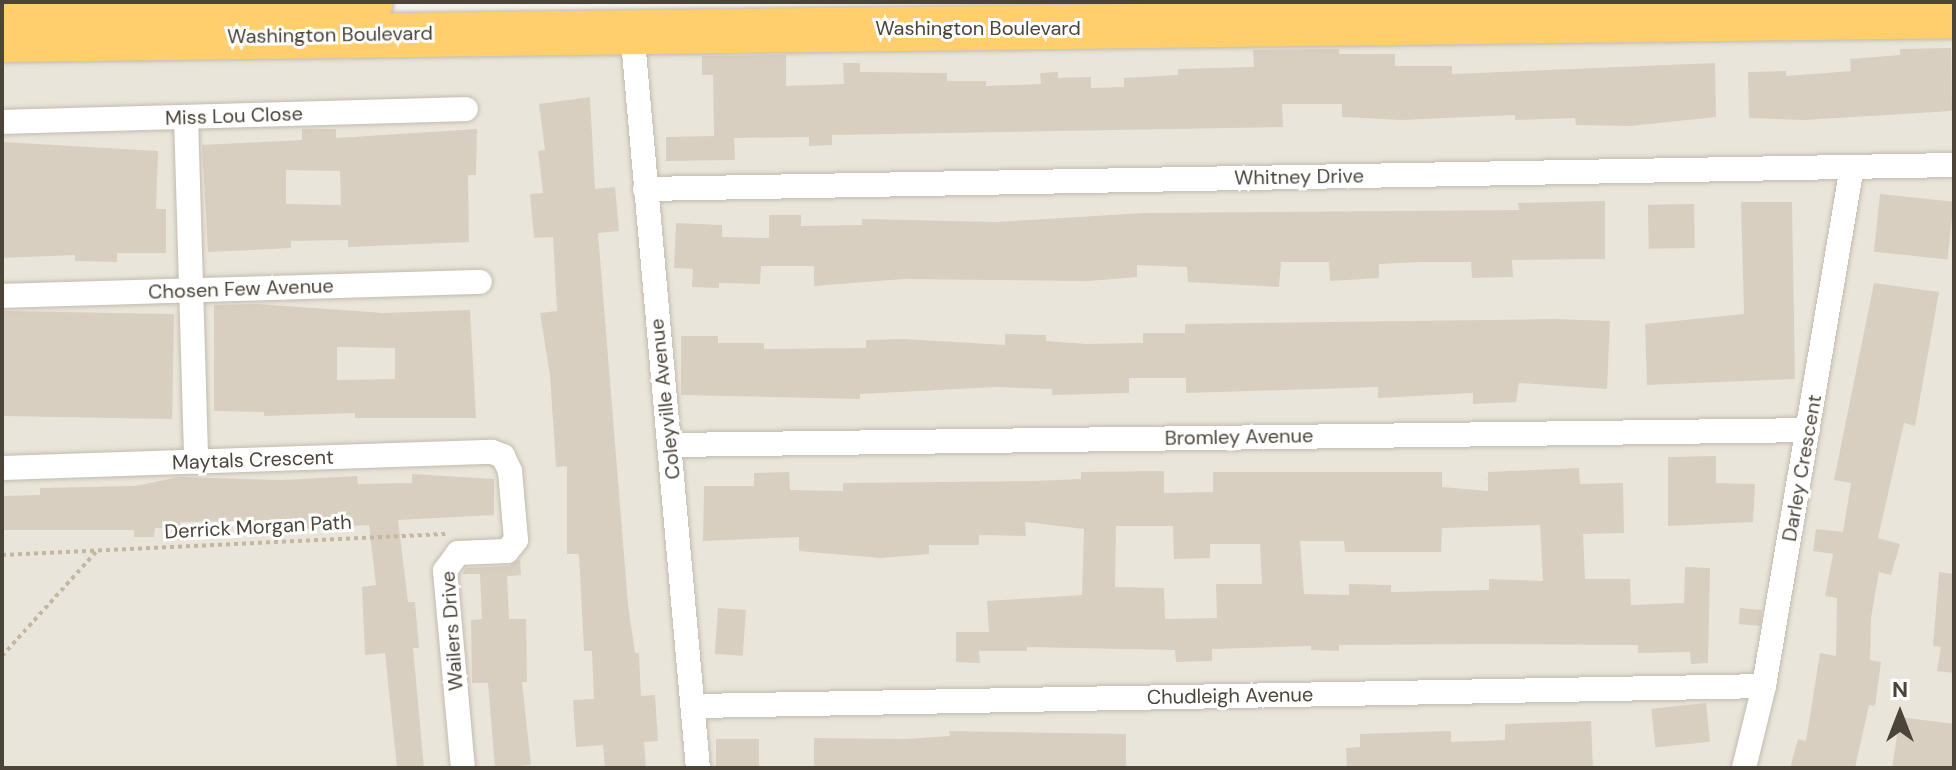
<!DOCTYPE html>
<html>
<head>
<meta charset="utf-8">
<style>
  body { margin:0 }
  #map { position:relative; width:1956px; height:770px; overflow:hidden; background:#f6f3ec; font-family:"DM Sans",sans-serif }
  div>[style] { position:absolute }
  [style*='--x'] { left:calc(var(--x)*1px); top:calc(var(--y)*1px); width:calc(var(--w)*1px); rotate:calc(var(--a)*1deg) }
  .residential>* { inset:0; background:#eae5da; transform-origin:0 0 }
  .building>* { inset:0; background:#d8cfc1; transform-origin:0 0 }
  .path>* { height:4px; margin-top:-2px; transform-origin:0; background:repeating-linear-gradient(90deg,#c4b79f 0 4px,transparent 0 8px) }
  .roads { filter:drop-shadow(0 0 2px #c2bbae) drop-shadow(0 0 2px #c2bbae) }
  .street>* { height:24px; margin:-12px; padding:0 12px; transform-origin:12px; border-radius:12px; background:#fff }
  .highway>* { height:44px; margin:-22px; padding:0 22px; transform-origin:22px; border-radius:22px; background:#ffcf6e }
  span { translate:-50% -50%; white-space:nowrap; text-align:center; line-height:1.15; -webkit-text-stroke:6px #fff; paint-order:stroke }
  .street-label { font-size:20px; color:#4b4439 }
  .frame { position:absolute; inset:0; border:4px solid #4b4439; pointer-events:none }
  .north { position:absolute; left:1860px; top:674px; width:80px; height:80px; -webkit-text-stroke:6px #fff; paint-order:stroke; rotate:0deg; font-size:22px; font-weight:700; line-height:32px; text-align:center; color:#4b4439 }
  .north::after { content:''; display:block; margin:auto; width:28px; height:36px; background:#4b4439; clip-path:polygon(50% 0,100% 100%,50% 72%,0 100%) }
</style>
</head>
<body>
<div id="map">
  <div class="residential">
    <div style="left:1954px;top:24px;width:744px;height:1952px;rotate:90deg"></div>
  </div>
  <div class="building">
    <div style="clip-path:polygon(1951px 48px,1952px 111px,1804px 120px,1749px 118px,1748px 72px,1786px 71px,1786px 76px,1851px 71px,1850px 59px,1900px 55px,1900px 49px)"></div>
    <div style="clip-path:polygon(1339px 49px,1339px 54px,1395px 54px,1395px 66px,1452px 66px,1452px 74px,1715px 63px,1716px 117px,1630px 126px,1576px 125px,1575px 118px,1515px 120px,1515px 115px,1401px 120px,1342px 117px,1342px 104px,1282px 104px,1283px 127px,832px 135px,832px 145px,809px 146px,809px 137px,734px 138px,735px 160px,666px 161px,666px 137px,714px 136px,713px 75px,702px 75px,702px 56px,786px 55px,786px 86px,844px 84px,843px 63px,860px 63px,860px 72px,947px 73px,947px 81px,986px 81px,986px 86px,1041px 84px,1040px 73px,1058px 72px,1058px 78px,1091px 77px,1091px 88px,1124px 87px,1124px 78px,1178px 75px,1178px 69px,1254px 67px,1253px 50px)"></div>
    <div style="clip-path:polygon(590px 97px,595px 189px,615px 187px,619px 231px,598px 233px,628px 604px,635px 653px,639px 653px,641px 696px,655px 695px,658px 741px,644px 742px,646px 768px,605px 768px,603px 745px,576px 747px,573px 700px,594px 699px,592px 651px,584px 651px,579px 554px,567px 554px,567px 466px,556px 467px,550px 375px,540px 313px,557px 311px,553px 237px,534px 238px,530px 194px,543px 193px,538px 151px,545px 150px,539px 104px)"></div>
    <div style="clip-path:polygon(evenodd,302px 129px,336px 129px,336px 138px,477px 129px,476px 175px,468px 175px,469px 242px,348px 247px,348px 240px,291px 241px,291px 248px,208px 252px,202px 145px,302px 140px,302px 129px,286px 170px,340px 171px,341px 205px,286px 204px,286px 170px)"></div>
    <div style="clip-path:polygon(2px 142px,158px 151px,156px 209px,166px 209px,166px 253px,117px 253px,117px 262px,75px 261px,75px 255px,2px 258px)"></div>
    <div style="left:1880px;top:194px;width:74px;height:58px;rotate:6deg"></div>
    <div style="clip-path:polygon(1605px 201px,1605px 259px,1512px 260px,1513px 277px,1472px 278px,1471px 262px,1420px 262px,1379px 264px,1379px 278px,1330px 281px,1329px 262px,1281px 262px,1279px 287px,1188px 282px,1187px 267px,1137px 265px,1137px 277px,1088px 281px,904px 279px,814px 286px,814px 266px,761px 266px,760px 284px,719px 283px,719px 288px,692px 287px,693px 269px,674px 268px,676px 223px,722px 225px,722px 237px,769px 238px,769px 215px,801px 215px,801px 226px,862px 225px,862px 219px,996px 222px,1144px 213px,1519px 210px,1518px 203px)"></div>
    <div style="clip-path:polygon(1741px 202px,1792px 202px,1795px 379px,1647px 385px,1645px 324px,1744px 314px)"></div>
    <div style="left:1694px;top:204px;width:44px;height:46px;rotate:89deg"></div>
    <div style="clip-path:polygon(1874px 283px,1939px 292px,1915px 426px,1904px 423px,1878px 538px,1900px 544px,1891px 575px,1879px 572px,1871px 618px,1870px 660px,1881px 662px,1875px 706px,1869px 705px,1855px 768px,1790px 768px,1798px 739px,1806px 741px,1820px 653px,1836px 656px,1837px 598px,1825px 596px,1833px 554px,1813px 551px,1816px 529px,1843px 532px,1851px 483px,1834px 480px)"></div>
    <div style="clip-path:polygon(evenodd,257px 304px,384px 313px,470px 310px,476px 418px,355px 418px,355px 413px,264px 416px,264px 412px,214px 411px,214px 305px,257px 304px,337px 347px,395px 348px,395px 379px,337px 380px,337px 347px)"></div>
    <div style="left:174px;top:314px;width:105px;height:172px;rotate:91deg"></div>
    <div style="clip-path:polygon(1554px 319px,1610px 321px,1607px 389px,1519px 383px,1516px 402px,1473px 404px,1473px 393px,1378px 398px,1378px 387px,1186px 393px,1186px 378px,1129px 378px,1129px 393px,1052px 395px,1052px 389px,996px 387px,860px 394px,860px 399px,681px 395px,681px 336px,718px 336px,718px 343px,764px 343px,764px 349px,866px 348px,866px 340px,903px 339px,1005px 345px,1005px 334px,1046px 335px,1046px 341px,1086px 344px,1143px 343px,1143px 333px,1185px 333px,1185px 324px)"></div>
    <div style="clip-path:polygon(1716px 456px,1716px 483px,1755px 484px,1753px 522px,1668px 526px,1668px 457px)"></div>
    <div style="clip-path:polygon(evenodd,1579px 468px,1580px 484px,1623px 483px,1624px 533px,1583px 534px,1585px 579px,1630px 579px,1631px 605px,1684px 603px,1685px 567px,1710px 568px,1708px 663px,1691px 664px,1690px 652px,1638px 653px,1638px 645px,1489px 644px,1339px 645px,1339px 651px,1311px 650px,1311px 646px,1212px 649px,1212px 661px,1176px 662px,1175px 650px,1027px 647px,1027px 651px,979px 651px,980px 663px,956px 662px,956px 632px,989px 632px,987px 601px,1082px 595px,1084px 529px,1025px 522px,1026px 536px,979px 535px,979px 545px,929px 545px,929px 554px,881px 558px,799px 551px,799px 537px,703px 541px,704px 486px,754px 486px,754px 473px,789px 472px,790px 490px,843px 491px,843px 483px,1034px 481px,1081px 479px,1081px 472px,1164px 471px,1164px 493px,1213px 492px,1213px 472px,1442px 472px,1442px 487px,1488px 491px,1488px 472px,1579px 468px,1540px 525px,1543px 581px,1489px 579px,1489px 590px,1391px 592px,1391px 585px,1349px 584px,1349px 595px,1304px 594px,1300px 541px,1344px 541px,1345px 552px,1441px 552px,1442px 528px,1540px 525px,1579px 468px,1116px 526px,1173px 526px,1174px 559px,1210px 558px,1210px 544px,1260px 544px,1262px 584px,1216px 584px,1217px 618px,1165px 619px,1164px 588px,1115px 587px,1116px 526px)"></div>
    <div style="clip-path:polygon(412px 474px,494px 479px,494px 515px,398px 520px,408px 602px,415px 602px,419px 648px,413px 648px,424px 768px,397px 768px,385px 653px,365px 655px,362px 587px,376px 585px,369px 525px,285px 530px,285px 520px,180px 522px,180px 528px,155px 528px,154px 537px,134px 537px,134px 530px,2px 530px,2px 496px,40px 495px,40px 488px,135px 486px,179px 477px,283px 480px,357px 476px,358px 484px,412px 483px)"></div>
    <div style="clip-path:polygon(520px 559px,521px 575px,507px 576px,509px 619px,526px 619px,527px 682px,522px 682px,531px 765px,495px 768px,488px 683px,472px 683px,471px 620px,482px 619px,480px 574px,462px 574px,466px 568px,508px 566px)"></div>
    <div style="clip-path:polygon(1939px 572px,1954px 574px,1954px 673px,1937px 671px,1941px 647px,1933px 646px)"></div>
    <div style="left:718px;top:608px;width:28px;height:46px;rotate:4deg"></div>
    <div style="left:1740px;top:608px;width:22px;height:16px;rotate:5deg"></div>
    <div style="left:1706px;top:703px;width:39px;height:55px;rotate:84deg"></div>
    <div style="clip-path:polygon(1900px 717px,1954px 724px,1954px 768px,1892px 768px)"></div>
    <div style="clip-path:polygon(1591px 721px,1593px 768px,1347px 768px,1346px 748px,1360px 747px,1360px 734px,1451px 731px,1451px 742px,1505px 740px,1505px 724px)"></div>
    <div style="clip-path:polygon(949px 731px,1126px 734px,1126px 768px,814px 768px,814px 738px,906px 739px,950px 736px)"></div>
    <div style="left:716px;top:739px;width:43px;height:29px"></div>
  </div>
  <div class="path">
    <div style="--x:2;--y:555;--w:444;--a:-2.7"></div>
    <div style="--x:2;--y:656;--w:142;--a:-47.9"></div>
  </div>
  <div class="roads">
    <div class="street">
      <div style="--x:632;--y:29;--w:742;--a:84.9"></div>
      <div style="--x:186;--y:117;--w:345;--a:88.3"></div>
      <div style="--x:2;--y:122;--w:464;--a:-1.6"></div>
      <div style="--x:645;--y:189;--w:1309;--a:-1.05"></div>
      <div style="--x:2;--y:296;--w:478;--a:-1.7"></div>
      <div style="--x:669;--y:445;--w:1139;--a:-0.75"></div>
      <div style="--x:2;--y:468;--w:490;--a:-1.9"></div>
      <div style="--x:492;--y:452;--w:12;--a:20"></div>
      <div style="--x:503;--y:456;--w:17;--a:65"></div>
      <div style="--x:510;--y:471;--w:69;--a:85"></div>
      <div style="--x:516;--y:540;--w:14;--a:129"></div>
      <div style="--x:507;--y:551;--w:49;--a:177.7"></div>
      <div style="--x:458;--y:553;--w:22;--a:126"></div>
      <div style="--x:445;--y:571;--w:198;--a:84.8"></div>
      <div style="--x:696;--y:706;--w:1068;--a:-1.07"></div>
      <div style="--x:1744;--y:768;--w:84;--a:-76.3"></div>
      <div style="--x:1764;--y:686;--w:526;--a:-80.38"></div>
    </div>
    <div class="highway">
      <div style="--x:2;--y:6;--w:369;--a:-0.6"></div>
      <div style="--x:2;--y:40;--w:1952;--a:-0.7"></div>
    </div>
  </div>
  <div class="street-label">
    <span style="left:978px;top:28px">Washington Boulevard</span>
    <span style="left:330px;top:35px;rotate:-1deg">Washington Boulevard</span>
    <span style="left:234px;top:116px;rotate:-2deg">Miss Lou Close</span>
    <span style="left:1299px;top:177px;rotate:-1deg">Whitney Drive</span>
    <span style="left:241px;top:289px;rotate:-2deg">Chosen Few Avenue</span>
    <span style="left:665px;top:399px;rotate:-96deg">Coleyville Avenue</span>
    <span style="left:1239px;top:437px;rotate:-1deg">Bromley Avenue</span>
    <span style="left:253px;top:460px;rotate:-2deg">Maytals Crescent</span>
    <span style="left:1802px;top:468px;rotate:-80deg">Darley Crescent</span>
    <span style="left:258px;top:527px;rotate:-3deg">Derrick Morgan Path</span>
    <span style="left:452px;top:631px;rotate:-94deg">Wailers Drive</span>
    <span style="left:1230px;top:696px;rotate:-1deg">Chudleigh Avenue</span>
  </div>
  <div class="frame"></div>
  <div class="north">N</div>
</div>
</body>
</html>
